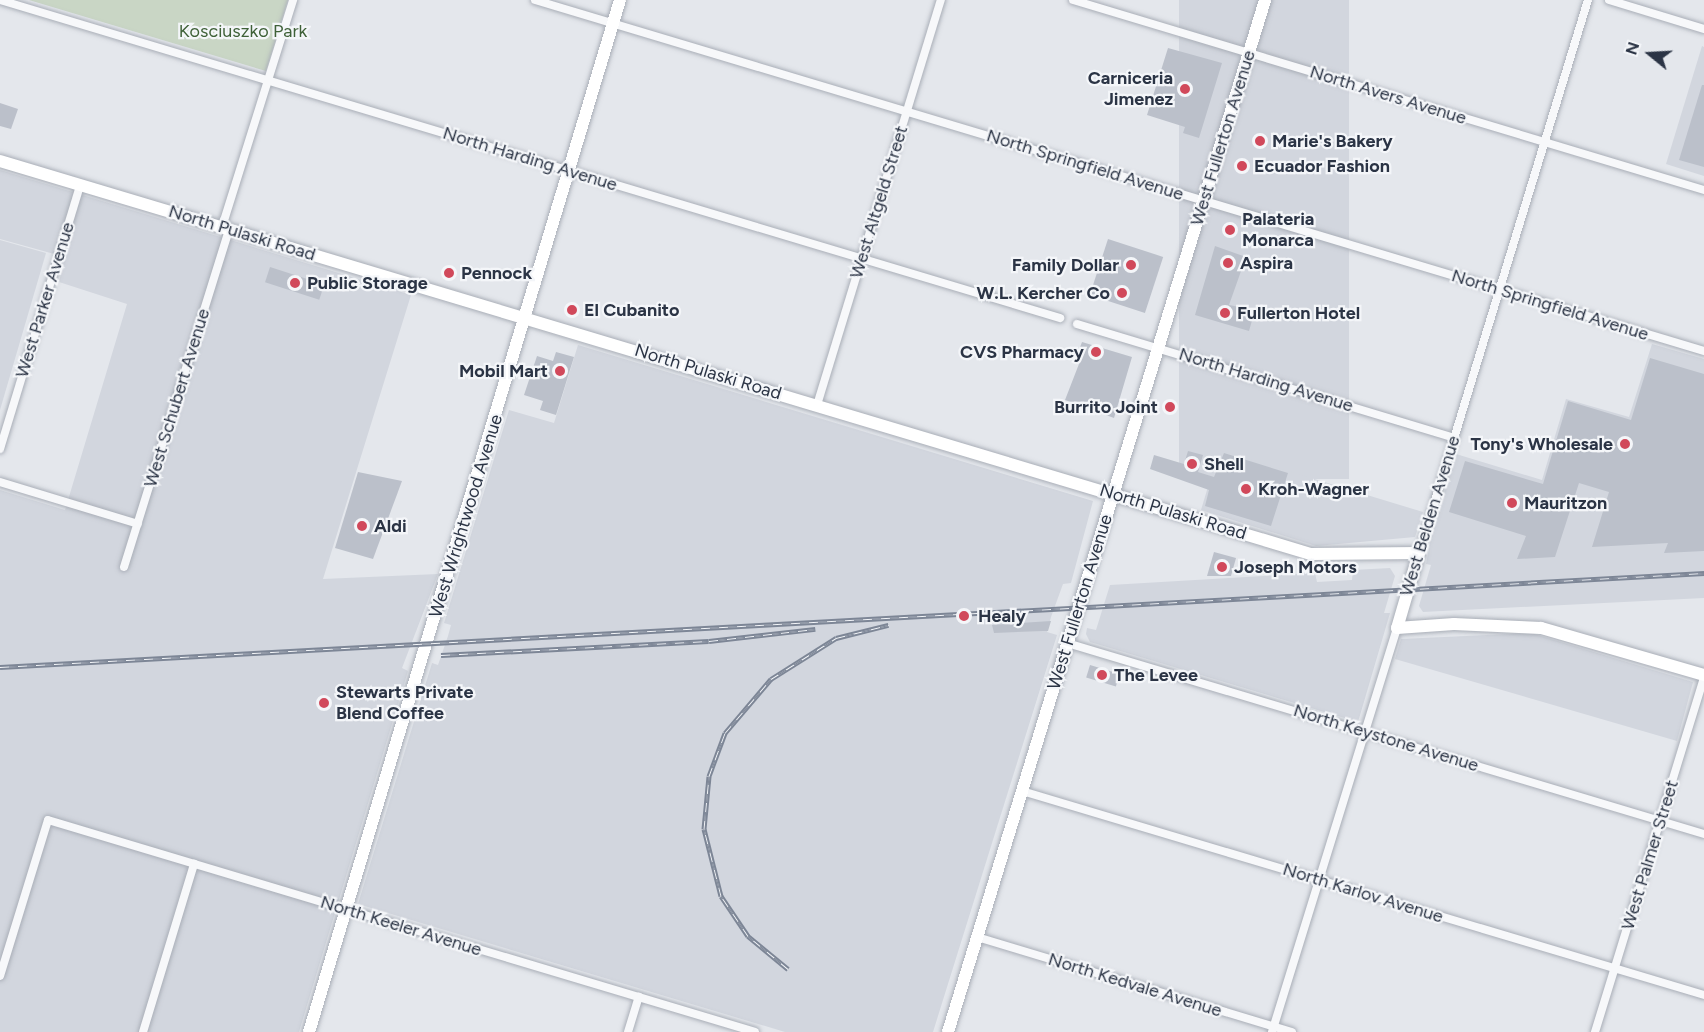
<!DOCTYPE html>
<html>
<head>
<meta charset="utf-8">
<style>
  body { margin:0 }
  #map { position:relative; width:1704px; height:1032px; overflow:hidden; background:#e4e7ec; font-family:Figtree,sans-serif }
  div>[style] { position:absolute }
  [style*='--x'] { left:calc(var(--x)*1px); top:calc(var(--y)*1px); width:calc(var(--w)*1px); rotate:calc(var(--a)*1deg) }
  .built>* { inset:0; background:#d2d6de; transform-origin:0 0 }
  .green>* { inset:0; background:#c9d6c5 }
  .building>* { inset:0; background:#bbc0ca; transform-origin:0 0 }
  .roads { filter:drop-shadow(0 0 2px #a9aeb7) drop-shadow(0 0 2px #a9aeb7) }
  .street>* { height:8px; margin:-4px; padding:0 4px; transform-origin:4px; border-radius:4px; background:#f7f8fa }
  .secondary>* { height:12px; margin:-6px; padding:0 6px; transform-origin:6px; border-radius:6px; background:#fff }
  .rail>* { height:5px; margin-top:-2.5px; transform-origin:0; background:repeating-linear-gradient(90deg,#f4f6f9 0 9px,#7d8696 0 18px); box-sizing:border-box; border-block:2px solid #7d8696 }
  .dots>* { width:16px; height:16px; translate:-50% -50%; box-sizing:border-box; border:3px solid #f4f6f9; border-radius:50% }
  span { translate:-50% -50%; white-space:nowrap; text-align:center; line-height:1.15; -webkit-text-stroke:4.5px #f4f6f9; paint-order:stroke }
  .park-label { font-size:18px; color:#3f6138 }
  .poi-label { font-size:18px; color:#2b3445; font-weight:700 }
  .right { translate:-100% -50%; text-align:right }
  .left { translate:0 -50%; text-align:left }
  .street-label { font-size:18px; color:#2b3445 }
  .north { position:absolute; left:1620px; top:24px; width:60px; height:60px; -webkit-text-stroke:4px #f4f6f9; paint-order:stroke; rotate:288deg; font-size:16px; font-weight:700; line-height:24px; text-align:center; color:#2b3445 }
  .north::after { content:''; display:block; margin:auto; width:21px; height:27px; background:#2b3445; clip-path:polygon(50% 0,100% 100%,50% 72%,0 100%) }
</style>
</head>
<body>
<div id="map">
  <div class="built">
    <div style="left:1179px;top:0;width:170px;height:479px"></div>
    <div style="clip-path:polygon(1702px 46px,1704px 47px,1704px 176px,1666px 164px)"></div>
    <div style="clip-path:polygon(0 170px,411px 295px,323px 579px,438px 574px,402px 668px,408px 671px,299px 1032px,0 1032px,0 490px,65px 510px,127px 304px,59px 282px,65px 257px,0 239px)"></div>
    <div style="clip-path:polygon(0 240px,46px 253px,0 410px)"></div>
    <div style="clip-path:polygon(1652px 344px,1704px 359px,1704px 598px,1423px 612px,1419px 606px,1431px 565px,1426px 564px,1431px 538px,1456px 454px,1542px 480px,1566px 399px,1629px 417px)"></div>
    <div style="clip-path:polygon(578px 345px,1093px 501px,1071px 583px,1063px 584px,1051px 617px,1047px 632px,1057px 635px,933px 1032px,785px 1032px,358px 904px,432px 663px,438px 665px,448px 636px,451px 625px,444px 623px,509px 410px,554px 423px)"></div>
    <div style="clip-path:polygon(1219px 450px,1423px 512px,1415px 537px,1316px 546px,1201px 510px)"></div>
    <div style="clip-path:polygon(1390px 568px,1395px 576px,1384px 613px,1390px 613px,1358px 722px,1090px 642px,1086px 634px,1087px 628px,1096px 630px,1110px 585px,1315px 573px,1317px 582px,1352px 580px,1353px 570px)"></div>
    <div style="clip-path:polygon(1531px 633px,1693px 682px,1677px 741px,1395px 659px,1401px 639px)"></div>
  </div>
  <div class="green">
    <div style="clip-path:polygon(29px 0,288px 0,266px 71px)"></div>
  </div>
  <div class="building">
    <div style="clip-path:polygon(1168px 48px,1222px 63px,1199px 138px,1183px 133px,1185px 127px,1147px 115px)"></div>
    <div style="clip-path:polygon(1702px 85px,1704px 85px,1704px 167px,1679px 160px)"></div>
    <div style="clip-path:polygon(0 103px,18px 109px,11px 129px,0 126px)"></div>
    <div style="left:1108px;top:239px;width:58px;height:59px;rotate:18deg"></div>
    <div style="clip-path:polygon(1215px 246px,1246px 257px,1229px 305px,1255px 310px,1249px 331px,1195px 315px)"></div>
    <div style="left:270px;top:267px;width:57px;height:16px;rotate:18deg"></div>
    <div style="clip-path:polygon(1082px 342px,1132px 357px,1114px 418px,1065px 400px,1084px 351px,1079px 350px)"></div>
    <div style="clip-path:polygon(556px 352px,574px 357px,556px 415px,540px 410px,543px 401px,524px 395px,537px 356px,553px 361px)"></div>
    <div style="clip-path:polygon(1650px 358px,1704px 374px,1704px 551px,1664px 553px,1668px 543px,1592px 547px,1609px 492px,1579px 483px,1555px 557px,1517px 559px,1526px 536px,1449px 512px,1465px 461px,1543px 484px,1568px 401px,1631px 420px)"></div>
    <div style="clip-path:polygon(1188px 451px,1203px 455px,1198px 472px,1214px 477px,1224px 453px,1288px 473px,1271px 526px,1205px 506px,1209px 490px,1150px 469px,1154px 455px,1184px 464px)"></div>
    <div style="clip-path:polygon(358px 472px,402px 481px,373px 559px,335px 548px)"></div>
    <div style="clip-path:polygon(1214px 552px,1236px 558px,1231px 576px,1207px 576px)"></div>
    <div style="clip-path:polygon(1051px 621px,1048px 631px,1043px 631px,994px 633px,992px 625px)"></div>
    <div style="left:1090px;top:665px;width:31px;height:13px;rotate:17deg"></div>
  </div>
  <div class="roads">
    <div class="street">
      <div style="--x:0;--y:0;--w:1107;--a:16.7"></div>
      <div style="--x:535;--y:0;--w:1221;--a:16.71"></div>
      <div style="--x:1073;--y:0;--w:659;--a:16.76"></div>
      <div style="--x:1609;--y:0;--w:99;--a:17"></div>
      <div style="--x:222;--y:227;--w:238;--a:-72.6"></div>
      <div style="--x:1077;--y:324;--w:394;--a:16.8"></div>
      <div style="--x:817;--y:405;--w:424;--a:-73"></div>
      <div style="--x:0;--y:449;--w:276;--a:-73.1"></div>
      <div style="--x:0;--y:482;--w:144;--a:16.9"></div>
      <div style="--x:1419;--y:553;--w:578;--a:-73.01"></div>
      <div style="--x:124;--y:567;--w:354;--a:-72.7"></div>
      <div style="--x:1067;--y:643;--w:665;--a:16.69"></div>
      <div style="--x:1022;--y:791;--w:712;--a:16.65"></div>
      <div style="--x:977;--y:937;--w:329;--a:16.8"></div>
      <div style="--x:0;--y:976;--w:163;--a:-72.9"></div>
      <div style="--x:48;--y:820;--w:738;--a:16.69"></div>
      <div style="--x:143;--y:1032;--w:176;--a:-73.1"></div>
      <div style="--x:628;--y:1032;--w:37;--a:-73"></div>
      <div style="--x:1272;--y:1032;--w:423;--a:-72.8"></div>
      <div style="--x:1595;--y:1032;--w:371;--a:-72.9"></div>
    </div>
    <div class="secondary">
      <div style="--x:0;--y:161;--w:1369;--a:16.69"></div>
      <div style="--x:1311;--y:554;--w:108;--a:-0.5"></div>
      <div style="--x:1419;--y:553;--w:78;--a:106.3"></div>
      <div style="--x:1397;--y:628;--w:57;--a:-4"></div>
      <div style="--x:1454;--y:624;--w:87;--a:2.6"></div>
      <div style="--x:1541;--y:628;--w:170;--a:16.1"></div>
      <div style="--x:309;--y:1032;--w:1078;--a:-73.23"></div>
      <div style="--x:948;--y:1032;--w:1080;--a:-72.92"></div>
    </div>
  </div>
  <div class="rail">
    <div style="--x:441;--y:655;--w:268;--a:-3"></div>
    <div style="--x:709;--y:641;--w:107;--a:-6.5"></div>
    <div style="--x:0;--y:667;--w:1707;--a:-3.16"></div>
    <div style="--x:788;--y:969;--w:52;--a:-140.5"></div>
    <div style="--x:748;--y:936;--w:48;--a:-124"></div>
    <div style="--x:721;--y:896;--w:69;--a:-104.2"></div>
    <div style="--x:704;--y:829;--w:53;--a:-84.6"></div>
    <div style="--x:709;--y:776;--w:46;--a:-69.6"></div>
    <div style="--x:725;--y:733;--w:71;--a:-49.6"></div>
    <div style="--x:771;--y:679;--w:77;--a:-32.2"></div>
    <div style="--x:836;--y:638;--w:54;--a:-14"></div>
  </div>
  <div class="dots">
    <div style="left:1185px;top:89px;background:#d1495b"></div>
    <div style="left:1260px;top:141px;background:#d1495b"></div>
    <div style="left:1242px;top:166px;background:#d1495b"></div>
    <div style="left:1230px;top:230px;background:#d1495b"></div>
    <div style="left:1228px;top:263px;background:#d1495b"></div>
    <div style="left:1131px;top:265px;background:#d1495b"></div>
    <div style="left:449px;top:273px;background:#d1495b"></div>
    <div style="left:295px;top:283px;background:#d1495b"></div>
    <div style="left:1122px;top:293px;background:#d1495b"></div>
    <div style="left:572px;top:310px;background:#d1495b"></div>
    <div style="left:1225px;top:313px;background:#d1495b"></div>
    <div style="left:1096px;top:352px;background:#d1495b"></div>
    <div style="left:560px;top:371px;background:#d1495b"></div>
    <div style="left:1170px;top:407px;background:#d1495b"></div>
    <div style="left:1625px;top:444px;background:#d1495b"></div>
    <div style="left:1192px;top:464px;background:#d1495b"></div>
    <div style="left:1246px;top:489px;background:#d1495b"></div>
    <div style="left:1512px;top:503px;background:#d1495b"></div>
    <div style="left:362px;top:526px;background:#d1495b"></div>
    <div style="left:1222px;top:567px;background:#d1495b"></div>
    <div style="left:964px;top:616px;background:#d1495b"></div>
    <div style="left:1102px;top:675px;background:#d1495b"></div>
    <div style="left:324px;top:703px;background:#d1495b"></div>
  </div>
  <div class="park-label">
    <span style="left:243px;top:31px">Kosciuszko Park</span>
  </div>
  <div class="poi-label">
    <span class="right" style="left:1173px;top:89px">Carniceria<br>Jimenez</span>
    <span class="left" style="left:1272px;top:141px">Marie's Bakery</span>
    <span class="left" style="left:1254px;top:166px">Ecuador Fashion</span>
    <span class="left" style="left:1242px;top:230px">Palateria<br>Monarca</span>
    <span class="left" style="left:1240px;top:263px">Aspira</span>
    <span class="right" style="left:1119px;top:265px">Family Dollar</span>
    <span class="left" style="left:461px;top:273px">Pennock</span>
    <span class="left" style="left:307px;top:283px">Public Storage</span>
    <span class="right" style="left:1110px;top:293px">W.L. Kercher Co</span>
    <span class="left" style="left:584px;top:310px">El Cubanito</span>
    <span class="left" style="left:1237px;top:313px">Fullerton Hotel</span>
    <span class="right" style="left:1084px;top:352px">CVS Pharmacy</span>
    <span class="right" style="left:548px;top:371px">Mobil Mart</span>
    <span class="right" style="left:1158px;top:407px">Burrito Joint</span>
    <span class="right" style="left:1613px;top:444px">Tony's Wholesale</span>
    <span class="left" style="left:1204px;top:464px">Shell</span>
    <span class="left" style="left:1258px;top:489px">Kroh-Wagner</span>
    <span class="left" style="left:1524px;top:503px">Mauritzon</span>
    <span class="left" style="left:374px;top:526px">Aldi</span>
    <span class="left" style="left:1234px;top:567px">Joseph Motors</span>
    <span class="left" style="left:978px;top:616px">Healy</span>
    <span class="left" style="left:1114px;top:675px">The Levee</span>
    <span class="left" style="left:336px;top:703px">Stewarts Private<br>Blend Coffee</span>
  </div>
  <div class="street-label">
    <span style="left:1388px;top:95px;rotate:17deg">North Avers Avenue</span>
    <span style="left:1223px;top:138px;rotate:-73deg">West Fullerton Avenue</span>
    <span style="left:530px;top:159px;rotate:17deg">North Harding Avenue</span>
    <span style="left:1085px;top:165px;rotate:17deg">North Springfield Avenue</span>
    <span style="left:879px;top:202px;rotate:-73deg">West Altgeld Street</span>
    <span style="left:242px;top:233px;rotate:17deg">North Pulaski Road</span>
    <span style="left:45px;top:300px;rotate:-73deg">West Parker Avenue</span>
    <span style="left:1550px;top:305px;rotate:17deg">North Springfield Avenue</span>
    <span style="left:708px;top:372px;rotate:17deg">North Pulaski Road</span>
    <span style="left:1266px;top:380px;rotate:17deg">North Harding Avenue</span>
    <span style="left:177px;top:398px;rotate:-73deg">West Schubert Avenue</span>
    <span style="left:1173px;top:512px;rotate:17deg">North Pulaski Road</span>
    <span style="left:466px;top:516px;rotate:-73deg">West Wrightwood Avenue</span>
    <span style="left:1430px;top:516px;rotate:-73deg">West Belden Avenue</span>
    <span style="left:1080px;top:602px;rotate:-73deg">West Fullerton Avenue</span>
    <span style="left:1386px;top:738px;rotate:17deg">North Keystone Avenue</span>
    <span style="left:1650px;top:855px;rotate:-73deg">West Palmer Street</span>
    <span style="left:1363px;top:893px;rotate:17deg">North Karlov Avenue</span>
    <span style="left:401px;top:926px;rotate:17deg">North Keeler Avenue</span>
    <span style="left:1135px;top:985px;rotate:17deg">North Kedvale Avenue</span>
  </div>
  <div class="north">N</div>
</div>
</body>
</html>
